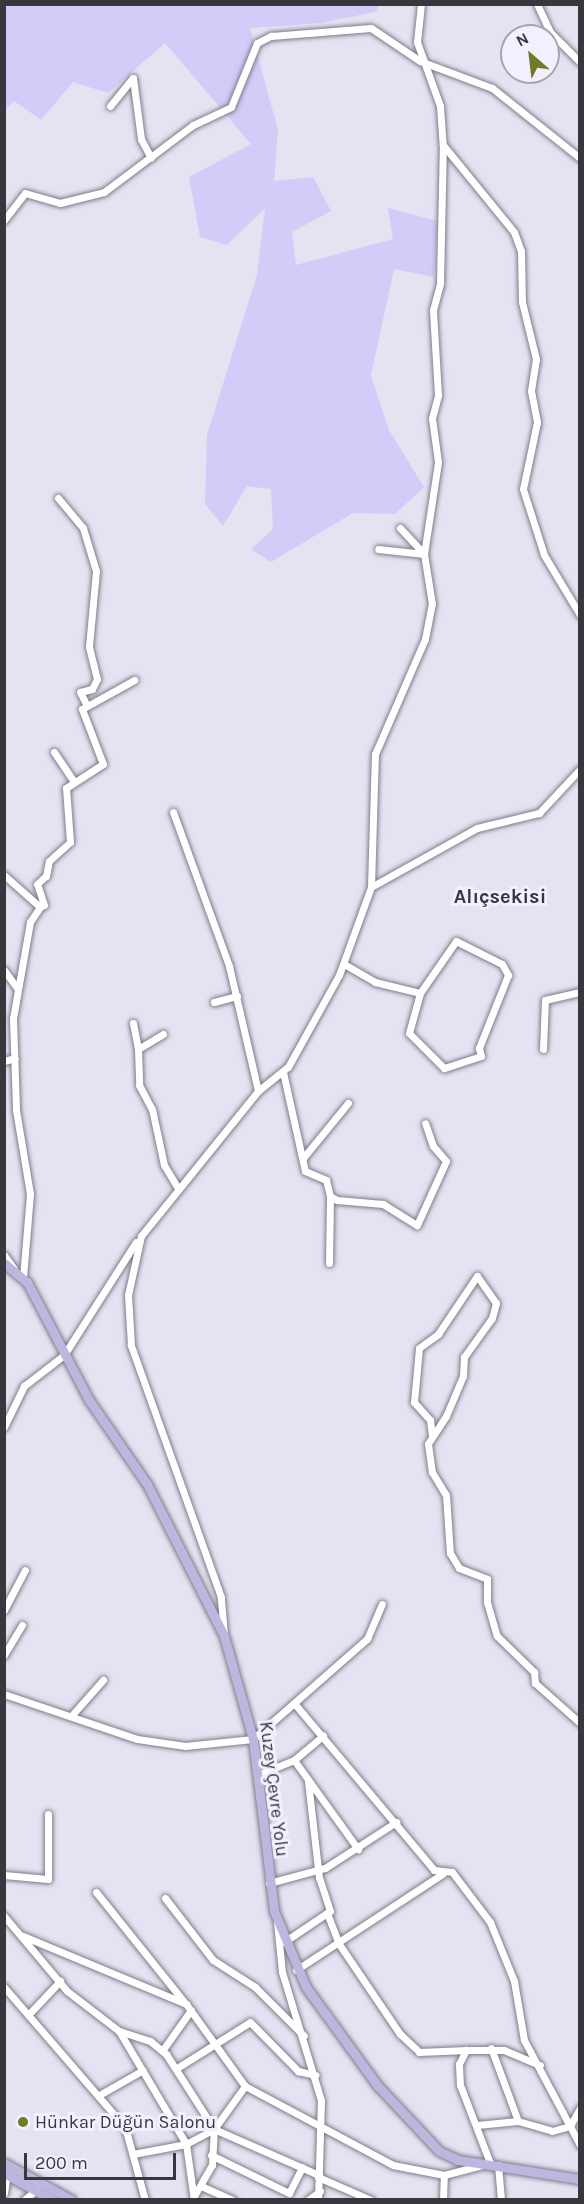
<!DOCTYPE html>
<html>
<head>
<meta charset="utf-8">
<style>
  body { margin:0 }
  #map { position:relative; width:584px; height:2204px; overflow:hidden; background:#e5e2f1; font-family:Karla,sans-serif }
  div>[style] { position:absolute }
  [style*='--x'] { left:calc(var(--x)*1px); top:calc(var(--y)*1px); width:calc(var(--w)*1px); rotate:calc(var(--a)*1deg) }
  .green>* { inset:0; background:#d4cbf9 }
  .roads { filter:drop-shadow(0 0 2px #7f7d8a) drop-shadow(0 0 2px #7f7d8a) }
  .minor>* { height:7px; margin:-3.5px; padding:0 3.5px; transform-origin:3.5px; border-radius:3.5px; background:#fff }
  .major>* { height:9px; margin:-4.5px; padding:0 4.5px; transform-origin:4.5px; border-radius:4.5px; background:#bfb6e0 }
  .dots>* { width:16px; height:16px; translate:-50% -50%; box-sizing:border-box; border:3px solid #f2effe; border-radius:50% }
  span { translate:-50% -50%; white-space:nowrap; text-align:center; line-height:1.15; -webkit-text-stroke:6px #f2effe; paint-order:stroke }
  .street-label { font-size:18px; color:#38373d }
  .poi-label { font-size:18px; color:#38373d }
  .left { translate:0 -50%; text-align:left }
  .neighbourhood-label { font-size:20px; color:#38373d; font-weight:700 }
  .frame { position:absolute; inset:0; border:6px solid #38373d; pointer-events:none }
  .north { position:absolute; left:500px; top:24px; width:60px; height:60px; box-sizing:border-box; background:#f2effe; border:2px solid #a8a5b1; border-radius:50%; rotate:332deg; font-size:16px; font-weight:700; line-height:24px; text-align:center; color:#38373d }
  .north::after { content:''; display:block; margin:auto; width:21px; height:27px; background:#737a24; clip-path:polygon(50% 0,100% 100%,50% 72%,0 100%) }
  .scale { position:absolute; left:24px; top:2153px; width:152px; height:27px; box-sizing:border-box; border:3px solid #38373d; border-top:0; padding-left:8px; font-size:18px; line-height:21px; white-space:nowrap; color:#38373d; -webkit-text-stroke:4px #f2effe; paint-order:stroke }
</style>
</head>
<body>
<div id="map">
  <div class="green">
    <div style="clip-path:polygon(5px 5px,380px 5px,375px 12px,320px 23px,250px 28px,278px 130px,274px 181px,313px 177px,331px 211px,292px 232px,296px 265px,393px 239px,388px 208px,437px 221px,434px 277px,394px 269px,371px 375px,389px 430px,424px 487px,395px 514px,353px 513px,271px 562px,251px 549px,273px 529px,271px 489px,247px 486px,223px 526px,205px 504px,207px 435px,257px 275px,265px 208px,227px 245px,200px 237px,189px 177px,251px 144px,165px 43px,108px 93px,73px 82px,41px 120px,14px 101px,5px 109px)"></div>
  </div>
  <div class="roads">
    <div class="minor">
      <div style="--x:421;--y:4;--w:38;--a:96"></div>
      <div style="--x:417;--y:42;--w:68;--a:70.2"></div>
      <div style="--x:440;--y:106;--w:39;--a:86"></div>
      <div style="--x:443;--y:145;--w:112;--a:50.8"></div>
      <div style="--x:514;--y:232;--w:20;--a:70"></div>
      <div style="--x:521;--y:251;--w:51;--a:88.9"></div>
      <div style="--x:522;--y:302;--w:59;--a:76.2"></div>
      <div style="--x:536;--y:359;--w:32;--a:99"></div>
      <div style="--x:531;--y:391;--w:32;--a:79"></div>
      <div style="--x:537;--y:422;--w:68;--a:101.8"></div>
      <div style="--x:523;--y:489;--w:69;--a:72.3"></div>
      <div style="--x:544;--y:555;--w:70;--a:59"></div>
      <div style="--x:537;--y:4;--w:31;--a:65"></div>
      <div style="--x:550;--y:32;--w:42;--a:45"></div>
      <div style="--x:110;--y:106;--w:36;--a:-51"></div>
      <div style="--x:133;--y:78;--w:62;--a:82.5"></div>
      <div style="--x:141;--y:139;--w:21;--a:62"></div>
      <div style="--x:4;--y:220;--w:34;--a:-52"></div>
      <div style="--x:25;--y:193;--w:36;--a:16"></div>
      <div style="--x:60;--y:203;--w:45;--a:-14"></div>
      <div style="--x:104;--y:192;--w:111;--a:-37"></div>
      <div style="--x:193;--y:125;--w:42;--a:-25.3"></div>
      <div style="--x:231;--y:107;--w:69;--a:-67.9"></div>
      <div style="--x:257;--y:43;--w:16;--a:-27"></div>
      <div style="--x:271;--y:36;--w:100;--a:-4.6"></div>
      <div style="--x:371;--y:28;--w:59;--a:34"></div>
      <div style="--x:420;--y:61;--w:77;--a:20.6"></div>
      <div style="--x:492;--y:88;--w:112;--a:38.5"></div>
      <div style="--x:58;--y:498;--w:39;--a:50"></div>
      <div style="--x:83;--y:528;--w:45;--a:73.2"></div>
      <div style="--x:96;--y:571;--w:76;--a:95.3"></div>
      <div style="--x:89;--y:647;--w:33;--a:76"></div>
      <div style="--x:97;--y:679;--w:11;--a:117"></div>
      <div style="--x:92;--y:689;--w:12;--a:166"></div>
      <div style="--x:80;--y:692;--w:13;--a:63"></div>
      <div style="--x:400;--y:528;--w:35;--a:47"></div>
      <div style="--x:424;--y:554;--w:93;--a:-81.3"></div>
      <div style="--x:438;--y:462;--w:44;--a:-97.8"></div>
      <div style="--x:432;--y:418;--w:24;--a:-75"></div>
      <div style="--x:438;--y:395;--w:85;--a:-93.4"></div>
      <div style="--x:433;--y:310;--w:28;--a:-75"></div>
      <div style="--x:440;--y:283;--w:138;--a:-88.8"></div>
      <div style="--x:54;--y:752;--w:34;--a:56"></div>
      <div style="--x:173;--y:812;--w:164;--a:70"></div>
      <div style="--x:229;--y:966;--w:128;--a:76.9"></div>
      <div style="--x:4;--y:875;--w:48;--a:41.6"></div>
      <div style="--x:40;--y:907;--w:18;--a:124"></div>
      <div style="--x:30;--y:922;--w:97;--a:100"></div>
      <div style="--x:13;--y:1018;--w:92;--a:88.1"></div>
      <div style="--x:16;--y:1110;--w:85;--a:80.5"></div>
      <div style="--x:30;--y:1194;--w:83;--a:94.8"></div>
      <div style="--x:371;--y:887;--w:133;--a:-88.3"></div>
      <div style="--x:375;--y:754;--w:125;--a:-66.5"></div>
      <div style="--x:425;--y:639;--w:36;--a:-79"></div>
      <div style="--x:432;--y:604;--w:51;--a:-99.1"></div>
      <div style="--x:424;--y:554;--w:46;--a:-173.8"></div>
      <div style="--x:40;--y:907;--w:4;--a:-27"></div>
      <div style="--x:44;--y:905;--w:22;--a:-108"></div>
      <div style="--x:37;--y:884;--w:12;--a:-42"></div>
      <div style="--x:46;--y:876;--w:15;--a:-79"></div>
      <div style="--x:49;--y:861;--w:28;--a:-42"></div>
      <div style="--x:70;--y:842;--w:54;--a:-94.2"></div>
      <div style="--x:66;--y:788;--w:44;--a:-33"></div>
      <div style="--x:103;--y:764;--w:59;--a:-110.9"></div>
      <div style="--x:82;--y:709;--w:60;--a:-29.1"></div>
      <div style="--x:456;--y:941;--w:51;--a:26.6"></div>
      <div style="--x:502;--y:964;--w:13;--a:61"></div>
      <div style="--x:508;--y:975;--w:79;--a:111.7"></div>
      <div style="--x:479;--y:1048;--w:8;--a:76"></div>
      <div style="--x:481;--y:1056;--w:39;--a:162"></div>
      <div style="--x:444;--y:1068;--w:49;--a:-135"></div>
      <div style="--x:409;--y:1033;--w:41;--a:-74.6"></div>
      <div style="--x:420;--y:993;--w:63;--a:-55.3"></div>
      <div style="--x:344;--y:964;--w:36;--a:30"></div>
      <div style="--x:375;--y:982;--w:46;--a:13.7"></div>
      <div style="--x:4;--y:970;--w:22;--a:54"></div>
      <div style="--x:214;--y:1002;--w:24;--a:-15"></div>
      <div style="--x:133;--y:1023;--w:26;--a:79"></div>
      <div style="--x:163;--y:1034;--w:29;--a:149"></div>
      <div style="--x:138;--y:1049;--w:36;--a:88"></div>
      <div style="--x:139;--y:1085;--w:27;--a:62"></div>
      <div style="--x:152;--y:1109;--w:57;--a:77.9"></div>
      <div style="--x:164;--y:1165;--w:26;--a:59"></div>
      <div style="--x:543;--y:1049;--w:49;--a:-87.7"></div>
      <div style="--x:545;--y:1000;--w:36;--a:-13"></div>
      <div style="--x:4;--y:1061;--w:11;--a:-15"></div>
      <div style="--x:283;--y:1072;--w:101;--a:77.5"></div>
      <div style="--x:305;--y:1171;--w:23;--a:23"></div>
      <div style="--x:326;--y:1180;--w:16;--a:76"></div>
      <div style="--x:330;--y:1196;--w:8;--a:30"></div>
      <div style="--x:337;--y:1200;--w:46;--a:5"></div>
      <div style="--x:383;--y:1204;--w:40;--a:32"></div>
      <div style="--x:417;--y:1225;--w:70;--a:-65.6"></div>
      <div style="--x:446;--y:1161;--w:20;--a:-131"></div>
      <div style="--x:433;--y:1146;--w:24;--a:-109"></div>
      <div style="--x:303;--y:1158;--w:71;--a:-50.7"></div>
      <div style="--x:4;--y:1255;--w:17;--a:54"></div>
      <div style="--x:329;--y:1263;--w:67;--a:-89.1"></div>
      <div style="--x:4;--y:1427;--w:46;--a:-64"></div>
      <div style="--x:24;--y:1386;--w:51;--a:-37.8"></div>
      <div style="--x:64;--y:1355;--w:134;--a:-57.5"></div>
      <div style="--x:432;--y:1436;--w:16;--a:-97"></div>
      <div style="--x:430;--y:1420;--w:24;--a:-132"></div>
      <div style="--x:414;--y:1402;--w:54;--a:-84.7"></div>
      <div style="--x:419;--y:1348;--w:24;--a:-36"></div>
      <div style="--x:438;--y:1334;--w:70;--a:-56.1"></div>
      <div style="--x:477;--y:1276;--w:33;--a:55"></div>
      <div style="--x:496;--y:1303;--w:16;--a:105"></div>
      <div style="--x:492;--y:1318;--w:48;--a:125.7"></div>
      <div style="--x:464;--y:1357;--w:19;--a:93"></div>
      <div style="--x:463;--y:1376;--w:43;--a:113"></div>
      <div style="--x:446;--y:1416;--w:33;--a:123"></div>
      <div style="--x:428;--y:1444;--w:28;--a:82"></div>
      <div style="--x:432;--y:1472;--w:27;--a:59"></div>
      <div style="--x:446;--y:1495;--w:58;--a:86.1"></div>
      <div style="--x:450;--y:1553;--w:17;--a:59"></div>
      <div style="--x:459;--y:1568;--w:30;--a:21"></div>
      <div style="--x:487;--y:1579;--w:23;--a:90"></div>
      <div style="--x:487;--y:1602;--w:35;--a:74"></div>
      <div style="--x:497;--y:1636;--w:52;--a:44.2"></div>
      <div style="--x:534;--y:1672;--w:11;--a:85"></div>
      <div style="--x:535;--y:1683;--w:60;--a:41.6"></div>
      <div style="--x:4;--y:1610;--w:45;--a:-62.3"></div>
      <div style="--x:224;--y:1634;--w:37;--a:-95"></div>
      <div style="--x:221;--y:1597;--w:268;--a:-109.7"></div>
      <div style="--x:131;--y:1345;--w:50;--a:-93.4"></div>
      <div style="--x:128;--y:1295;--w:60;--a:-77.6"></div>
      <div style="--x:141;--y:1236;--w:186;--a:-51.1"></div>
      <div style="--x:258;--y:1091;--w:38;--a:-39"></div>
      <div style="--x:288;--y:1067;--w:105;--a:-61"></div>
      <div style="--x:339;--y:975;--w:94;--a:-70"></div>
      <div style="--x:371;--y:887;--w:121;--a:-29.1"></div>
      <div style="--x:477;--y:828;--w:64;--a:-13.6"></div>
      <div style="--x:539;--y:813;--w:60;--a:-47"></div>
      <div style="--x:4;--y:1655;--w:35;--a:-59"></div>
      <div style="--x:4;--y:1694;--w:140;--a:18.7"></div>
      <div style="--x:137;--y:1739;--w:49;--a:8.3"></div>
      <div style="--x:185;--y:1746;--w:68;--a:-5.9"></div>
      <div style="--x:253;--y:1739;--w:152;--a:-41.3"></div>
      <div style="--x:367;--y:1639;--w:38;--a:-67"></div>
      <div style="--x:294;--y:1703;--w:218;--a:50"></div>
      <div style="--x:434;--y:1870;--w:18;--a:6"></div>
      <div style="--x:452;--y:1872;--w:63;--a:52.8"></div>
      <div style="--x:490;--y:1922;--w:64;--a:67.9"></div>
      <div style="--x:514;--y:1981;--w:60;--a:80.4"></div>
      <div style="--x:524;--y:2040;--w:119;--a:61.9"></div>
      <div style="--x:72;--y:1715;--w:47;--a:-48.5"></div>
      <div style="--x:294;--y:1760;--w:110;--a:54.3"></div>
      <div style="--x:257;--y:1775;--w:40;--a:-22"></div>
      <div style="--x:294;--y:1760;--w:38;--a:-40"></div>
      <div style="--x:4;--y:1875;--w:44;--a:5.2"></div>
      <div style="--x:48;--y:1879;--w:65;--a:-90"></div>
      <div style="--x:269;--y:1883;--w:58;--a:-15"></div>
      <div style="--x:325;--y:1868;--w:85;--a:-32.9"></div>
      <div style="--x:96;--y:1892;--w:141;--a:51.3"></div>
      <div style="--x:165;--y:1898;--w:78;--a:52.3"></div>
      <div style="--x:213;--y:1960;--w:50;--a:32.7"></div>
      <div style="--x:255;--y:1987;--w:69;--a:45"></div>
      <div style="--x:327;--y:1913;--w:33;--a:69"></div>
      <div style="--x:339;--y:1944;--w:109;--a:55.9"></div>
      <div style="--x:400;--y:2034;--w:26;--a:43"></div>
      <div style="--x:419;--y:2052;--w:47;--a:-2.4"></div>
      <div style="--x:4;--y:1916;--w:98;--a:50"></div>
      <div style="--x:67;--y:1991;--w:66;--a:37.6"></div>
      <div style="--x:119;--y:2031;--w:131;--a:59.3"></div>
      <div style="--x:186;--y:2144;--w:57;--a:81.9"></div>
      <div style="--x:277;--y:1922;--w:50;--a:84.3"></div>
      <div style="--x:282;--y:1972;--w:134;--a:73.1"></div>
      <div style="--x:321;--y:2100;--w:100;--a:91.7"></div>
      <div style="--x:23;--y:1936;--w:177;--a:22.6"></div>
      <div style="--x:186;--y:2004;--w:101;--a:54.3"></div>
      <div style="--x:245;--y:2086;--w:168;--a:28.1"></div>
      <div style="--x:393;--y:2165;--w:52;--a:11.1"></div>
      <div style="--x:444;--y:2175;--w:48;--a:-14.6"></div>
      <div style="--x:490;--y:2163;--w:84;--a:-111"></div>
      <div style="--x:460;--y:2085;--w:21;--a:-93"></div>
      <div style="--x:459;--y:2064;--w:16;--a:-63"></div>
      <div style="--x:466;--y:2050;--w:38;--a:0"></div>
      <div style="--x:504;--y:2050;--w:39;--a:23"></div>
      <div style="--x:284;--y:1942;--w:55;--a:-34"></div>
      <div style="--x:330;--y:1911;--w:35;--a:-108"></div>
      <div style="--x:319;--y:1878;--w:98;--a:-96.5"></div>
      <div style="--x:296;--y:1970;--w:175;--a:-33.3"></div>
      <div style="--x:4;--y:1987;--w:185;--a:49.2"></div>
      <div style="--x:125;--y:2127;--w:76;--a:74.7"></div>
      <div style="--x:28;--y:2015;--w:47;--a:-46.7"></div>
      <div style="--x:119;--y:2031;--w:33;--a:18"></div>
      <div style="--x:150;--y:2041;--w:21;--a:39"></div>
      <div style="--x:166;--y:2054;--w:89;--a:57.4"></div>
      <div style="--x:214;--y:2129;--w:115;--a:23.7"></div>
      <div style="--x:491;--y:2048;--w:78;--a:69.7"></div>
      <div style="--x:162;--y:2051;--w:50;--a:-54.7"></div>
      <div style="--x:177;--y:2068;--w:86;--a:-32.2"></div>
      <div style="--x:250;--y:2022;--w:69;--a:45.6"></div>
      <div style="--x:298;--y:2071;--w:18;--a:13"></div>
      <div style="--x:101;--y:2094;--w:48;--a:-29.7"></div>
      <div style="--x:477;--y:2125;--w:41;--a:-5.6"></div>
      <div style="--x:518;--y:2121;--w:35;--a:16"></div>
      <div style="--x:552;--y:2131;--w:19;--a:-16"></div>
      <div style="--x:570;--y:2126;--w:21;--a:-61"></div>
      <div style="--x:133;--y:2154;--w:54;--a:-10.7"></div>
      <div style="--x:186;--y:2144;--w:32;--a:-28"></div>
      <div style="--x:211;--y:2155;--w:87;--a:26"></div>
      <div style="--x:289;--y:2193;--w:29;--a:-63"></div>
      <div style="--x:498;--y:2165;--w:35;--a:85"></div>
      <div style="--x:318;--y:2177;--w:58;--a:23.5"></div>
      <div style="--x:201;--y:2186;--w:35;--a:24"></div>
      <div style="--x:4;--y:2193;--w:19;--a:-81"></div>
      <div style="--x:194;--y:2196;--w:36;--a:-60"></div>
      <div style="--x:212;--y:2165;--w:36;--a:-87"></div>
      <div style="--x:214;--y:2129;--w:53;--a:-54.2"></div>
      <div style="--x:24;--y:2200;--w:17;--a:-40"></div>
      <div style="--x:308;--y:2200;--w:15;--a:-37"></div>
      <div style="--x:443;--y:2200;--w:25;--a:-88"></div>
    </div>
    <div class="major">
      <div style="--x:4;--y:1263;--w:30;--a:40"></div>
      <div style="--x:27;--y:1282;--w:133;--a:62.3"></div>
      <div style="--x:89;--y:1400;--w:102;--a:55.4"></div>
      <div style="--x:147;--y:1484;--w:170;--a:63.1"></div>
      <div style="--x:224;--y:1636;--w:107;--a:74.3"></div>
      <div style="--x:253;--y:1739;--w:173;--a:83"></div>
      <div style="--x:274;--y:1911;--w:82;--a:67.2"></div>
      <div style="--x:306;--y:1987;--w:122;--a:54"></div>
      <div style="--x:378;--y:2086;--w:89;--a:46.8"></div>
      <div style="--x:439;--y:2151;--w:21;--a:25"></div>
      <div style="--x:458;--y:2160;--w:123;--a:8.9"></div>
      <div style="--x:4;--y:2163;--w:77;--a:28.6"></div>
      <div style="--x:4;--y:2173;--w:56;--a:28.9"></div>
    </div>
  </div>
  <div class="dots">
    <div style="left:23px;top:2122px;background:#737a24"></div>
  </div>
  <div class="street-label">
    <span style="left:274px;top:1789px;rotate:83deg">Kuzey Çevre Yolu</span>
  </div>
  <div class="poi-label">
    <span class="left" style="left:35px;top:2122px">Hünkar Düğün Salonu</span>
  </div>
  <div class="neighbourhood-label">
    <span style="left:500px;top:896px">Alıçsekisi</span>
  </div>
  <div class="frame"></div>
  <div class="north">N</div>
  <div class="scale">200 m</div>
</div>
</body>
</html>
